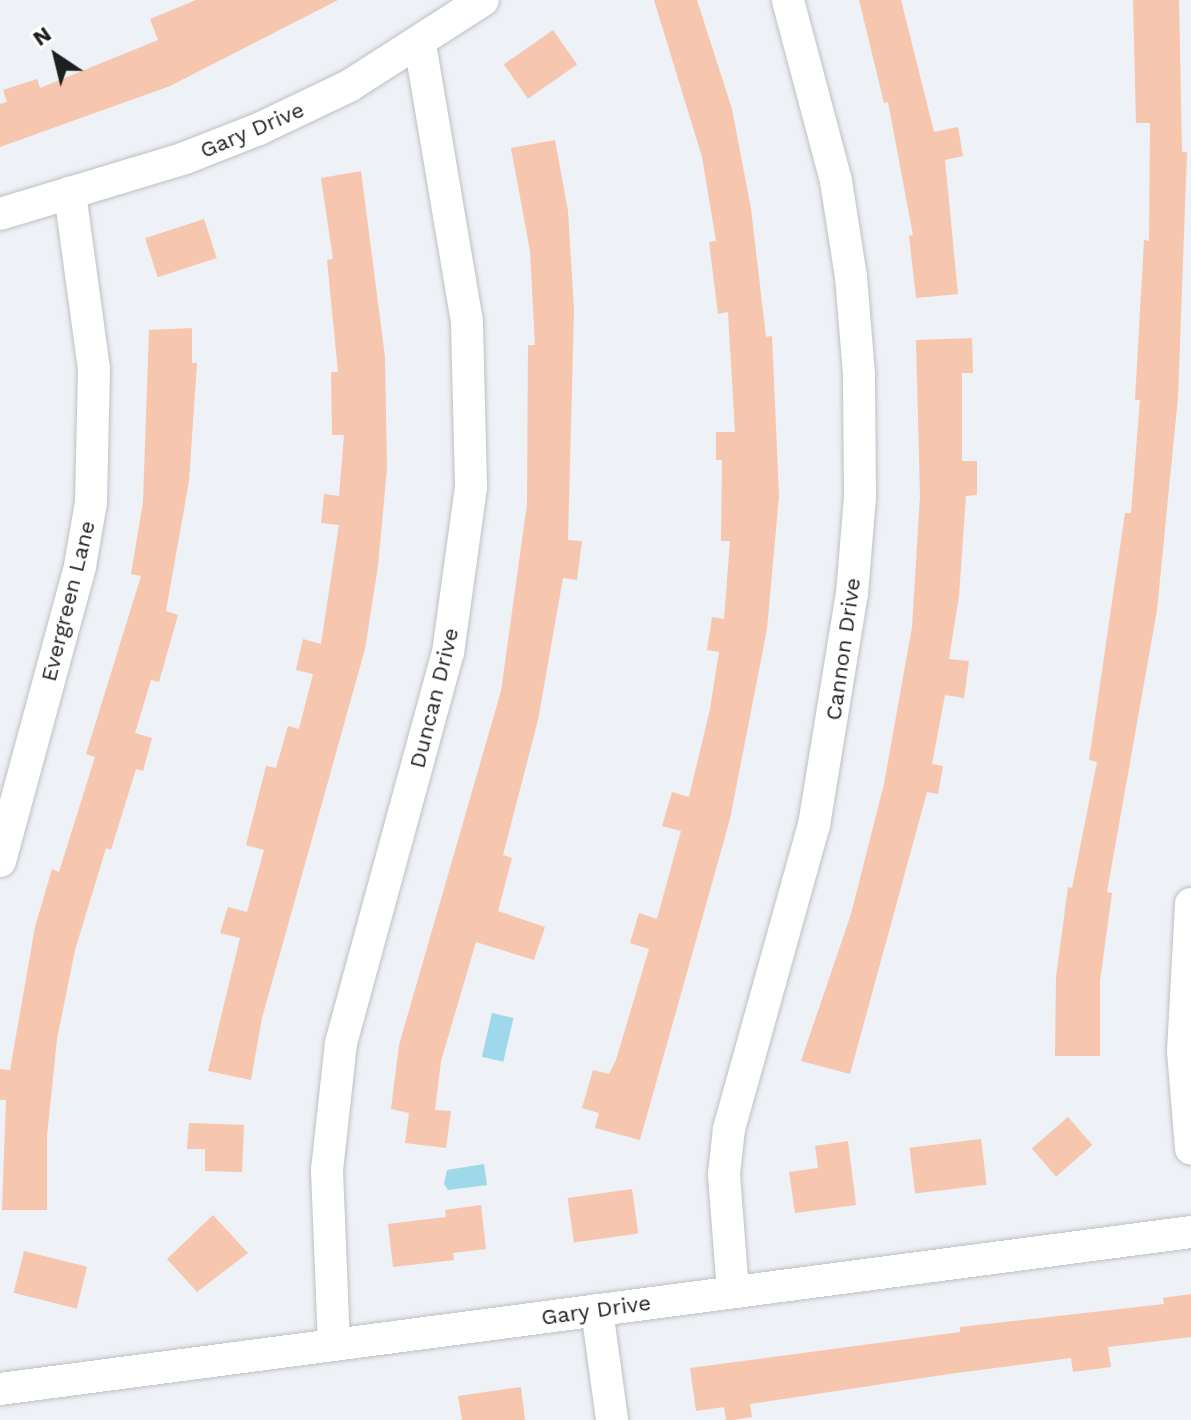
<!DOCTYPE html>
<html>
<head>
<meta charset="utf-8">
<style>
  body { margin:0 }
  #map { position:relative; width:1191px; height:1420px; overflow:hidden; background:#eef1f5; font-family:"Work Sans",sans-serif }
  div>[style] { position:absolute }
  [style*='--x'] { left:calc(var(--x)*1px); top:calc(var(--y)*1px); width:calc(var(--w)*1px); rotate:calc(var(--a)*1deg) }
  .water>* { inset:0; background:#9ed8ea; transform-origin:0 0 }
  .building>* { inset:0; background:#f6c6ae; transform-origin:0 0 }
  .roads { filter:drop-shadow(0 0 2px #bec0c4) drop-shadow(0 0 2px #bec0c4) }
  .minor>* { height:32px; margin:-16px; padding:0 16px; transform-origin:16px; border-radius:16px; background:#fff }
  span { translate:-50% -50%; white-space:nowrap; text-align:center; line-height:1.15; -webkit-text-stroke:6px #fff; paint-order:stroke }
  .street-label { font-size:22px; color:#1e1f20 }
  .north { position:absolute; left:16px; top:16px; width:80px; height:80px; -webkit-text-stroke:6px #fff; paint-order:stroke; rotate:325deg; font-size:22px; font-weight:700; line-height:32px; text-align:center; color:#1e1f20 }
  .north::after { content:''; display:block; margin:auto; width:28px; height:36px; background:#1e1f20; clip-path:polygon(50% 0,100% 100%,50% 72%,0 100%) }
</style>
</head>
<body>
<div id="map">
  <div class="water">
    <div style="left:492px;top:1013px;width:22px;height:45px;rotate:13deg"></div>
    <div style="clip-path:polygon(484px 1164px,487px 1185px,448px 1190px,444px 1184px,447px 1170px)"></div>
  </div>
  <div class="building">
    <div style="clip-path:polygon(196px 0,338px 0,170px 86px,0 147px,0 104px,7px 102px,3px 90px,37px 79px,40px 88px,158px 40px,150px 19px)"></div>
    <div style="clip-path:polygon(654px 0,697px 0,732px 109px,751px 209px,766px 337px,772px 336px,779px 496px,767px 629px,730px 819px,640px 1140px,595px 1128px,599px 1113px,582px 1108px,593px 1070px,609px 1074px,616px 1060px,649px 949px,630px 943px,639px 913px,657px 919px,681px 831px,662px 826px,672px 792px,689px 797px,710px 709px,719px 652px,707px 650px,712px 617px,724px 619px,730px 541px,721px 541px,722px 460px,716px 460px,716px 432px,735px 432px,728px 312px,718px 314px,709px 242px,716px 241px,702px 157px)"></div>
    <div style="clip-path:polygon(859px 0,901px 0,934px 132px,958px 127px,963px 156px,945px 160px,958px 294px,916px 298px,909px 236px,913px 235px,888px 102px,884px 103px)"></div>
    <div style="clip-path:polygon(1133px 0,1179px 0,1182px 152px,1187px 152px,1178px 397px,1157px 610px,1107px 892px,1112px 893px,1100px 981px,1100px 1056px,1055px 1056px,1056px 977px,1068px 887px,1072px 888px,1097px 762px,1089px 760px,1125px 513px,1131px 513px,1140px 400px,1135px 400px,1144px 240px,1149px 241px,1150px 123px,1136px 123px)"></div>
    <div style="left:553px;top:30px;width:42px;height:60px;rotate:55deg"></div>
    <div style="clip-path:polygon(555px 140px,568px 211px,574px 310px,568px 540px,582px 541px,577px 580px,563px 578px,538px 720px,503px 855px,512px 858px,498px 911px,545px 927px,534px 960px,476px 942px,441px 1061px,435px 1110px,451px 1111px,446px 1148px,405px 1143px,409px 1113px,391px 1109px,399px 1045px,501px 691px,527px 504px,528px 345px,535px 345px,530px 251px,511px 148px)"></div>
    <div style="clip-path:polygon(361px 171px,385px 357px,387px 468px,378px 566px,365px 649px,262px 1018px,251px 1080px,208px 1071px,240px 938px,220px 933px,228px 907px,247px 912px,264px 850px,246px 845px,266px 766px,276px 768px,288px 726px,299px 729px,313px 674px,296px 670px,303px 639px,321px 644px,339px 525px,321px 523px,324px 494px,339px 496px,344px 435px,332px 435px,331px 372px,338px 372px,327px 260px,333px 259px,321px 178px)"></div>
    <div style="left:204px;top:219px;width:41px;height:62px;rotate:72deg"></div>
    <div style="clip-path:polygon(192px 328px,192px 363px,197px 363px,189px 481px,166px 611px,178px 615px,159px 682px,151px 680px,135px 733px,152px 738px,143px 771px,136px 769px,111px 850px,106px 848px,75px 950px,57px 1039px,47px 1136px,47px 1210px,2px 1210px,6px 1100px,0 1100px,0 1069px,10px 1070px,35px 927px,52px 869px,59px 872px,95px 757px,86px 754px,141px 576px,131px 574px,143px 502px,149px 330px)"></div>
    <div style="clip-path:polygon(972px 338px,973px 373px,962px 373px,962px 461px,977px 461px,977px 495px,966px 496px,959px 596px,949px 659px,969px 661px,964px 698px,945px 695px,932px 764px,943px 766px,938px 794px,927px 792px,850px 1074px,801px 1061px,851px 914px,884px 784px,912px 627px,920px 496px,916px 340px)"></div>
    <div style="left:1068px;top:1117px;width:37px;height:48px;rotate:49deg"></div>
    <div style="clip-path:polygon(189px 1123px,244px 1125px,242px 1172px,205px 1171px,205px 1149px,187px 1149px)"></div>
    <div style="left:981px;top:1139px;width:46px;height:72px;rotate:83deg"></div>
    <div style="clip-path:polygon(848px 1141px,856px 1205px,795px 1213px,789px 1172px,818px 1168px,815px 1146px)"></div>
    <div style="left:632px;top:1189px;width:45px;height:65px;rotate:82deg"></div>
    <div style="clip-path:polygon(481px 1205px,486px 1249px,453px 1253px,454px 1260px,393px 1267px,388px 1224px,446px 1217px,445px 1210px)"></div>
    <div style="clip-path:polygon(213px 1215px,248px 1253px,197px 1292px,167px 1259px)"></div>
    <div style="left:24px;top:1251px;width:65px;height:43px;rotate:14deg"></div>
    <div style="clip-path:polygon(1191px 1294px,1191px 1337px,1108px 1347px,1111px 1367px,1073px 1372px,1071px 1358px,949px 1374px,750px 1404px,752px 1417px,733px 1420px,726px 1420px,724px 1407px,696px 1411px,690px 1368px,960px 1332px,960px 1327px,1164px 1304px,1163px 1298px)"></div>
    <div style="clip-path:polygon(521px 1387px,525px 1420px,462px 1420px,458px 1396px)"></div>
  </div>
  <div class="roads">
    <div class="minor">
      <div style="--x:0;--y:214;--w:193;--a:-16.8"></div>
      <div style="--x:185;--y:158;--w:79;--a:-21.4"></div>
      <div style="--x:259;--y:129;--w:100;--a:-25.5"></div>
      <div style="--x:349;--y:86;--w:159;--a:-32.7"></div>
      <div style="--x:0;--y:861;--w:306;--a:-74.8"></div>
      <div style="--x:80;--y:566;--w:65;--a:-80.2"></div>
      <div style="--x:91;--y:502;--w:133;--a:-88.7"></div>
      <div style="--x:94;--y:369;--w:178;--a:-97.8"></div>
      <div style="--x:1191;--y:904;--w:147;--a:93.1"></div>
      <div style="--x:1183;--y:1051;--w:98;--a:85.3"></div>
      <div style="--x:733;--y:1292;--w:118;--a:-94.4"></div>
      <div style="--x:724;--y:1174;--w:45;--a:-83.7"></div>
      <div style="--x:729;--y:1129;--w:316;--a:-74.4"></div>
      <div style="--x:814;--y:825;--w:234;--a:-80.7"></div>
      <div style="--x:852;--y:594;--w:97;--a:-85.3"></div>
      <div style="--x:860;--y:497;--w:123;--a:-90.5"></div>
      <div style="--x:859;--y:374;--w:97;--a:-94.7"></div>
      <div style="--x:851;--y:277;--w:97;--a:-98.9"></div>
      <div style="--x:836;--y:181;--w:187;--a:-104.9"></div>
      <div style="--x:597;--y:1310;--w:111;--a:82.2"></div>
      <div style="--x:334;--y:1345;--w:175;--a:-92.3"></div>
      <div style="--x:327;--y:1170;--w:128;--a:-83.7"></div>
      <div style="--x:341;--y:1043;--w:404;--a:-74.7"></div>
      <div style="--x:448;--y:653;--w:168;--a:-82.1"></div>
      <div style="--x:471;--y:487;--w:165;--a:-91.4"></div>
      <div style="--x:467;--y:322;--w:281;--a:-99.6"></div>
      <div style="--x:0;--y:1389;--w:1201;--a:-7.51"></div>
    </div>
  </div>
  <div class="street-label">
    <span style="left:252px;top:130px;rotate:-23deg">Gary Drive</span>
    <span style="left:68px;top:601px;rotate:-76deg">Evergreen Lane</span>
    <span style="left:843px;top:649px;rotate:-82deg">Cannon Drive</span>
    <span style="left:434px;top:698px;rotate:-76deg">Duncan Drive</span>
    <span style="left:596px;top:1310px;rotate:-8deg">Gary Drive</span>
  </div>
  <div class="north">N</div>
</div>
</body>
</html>
